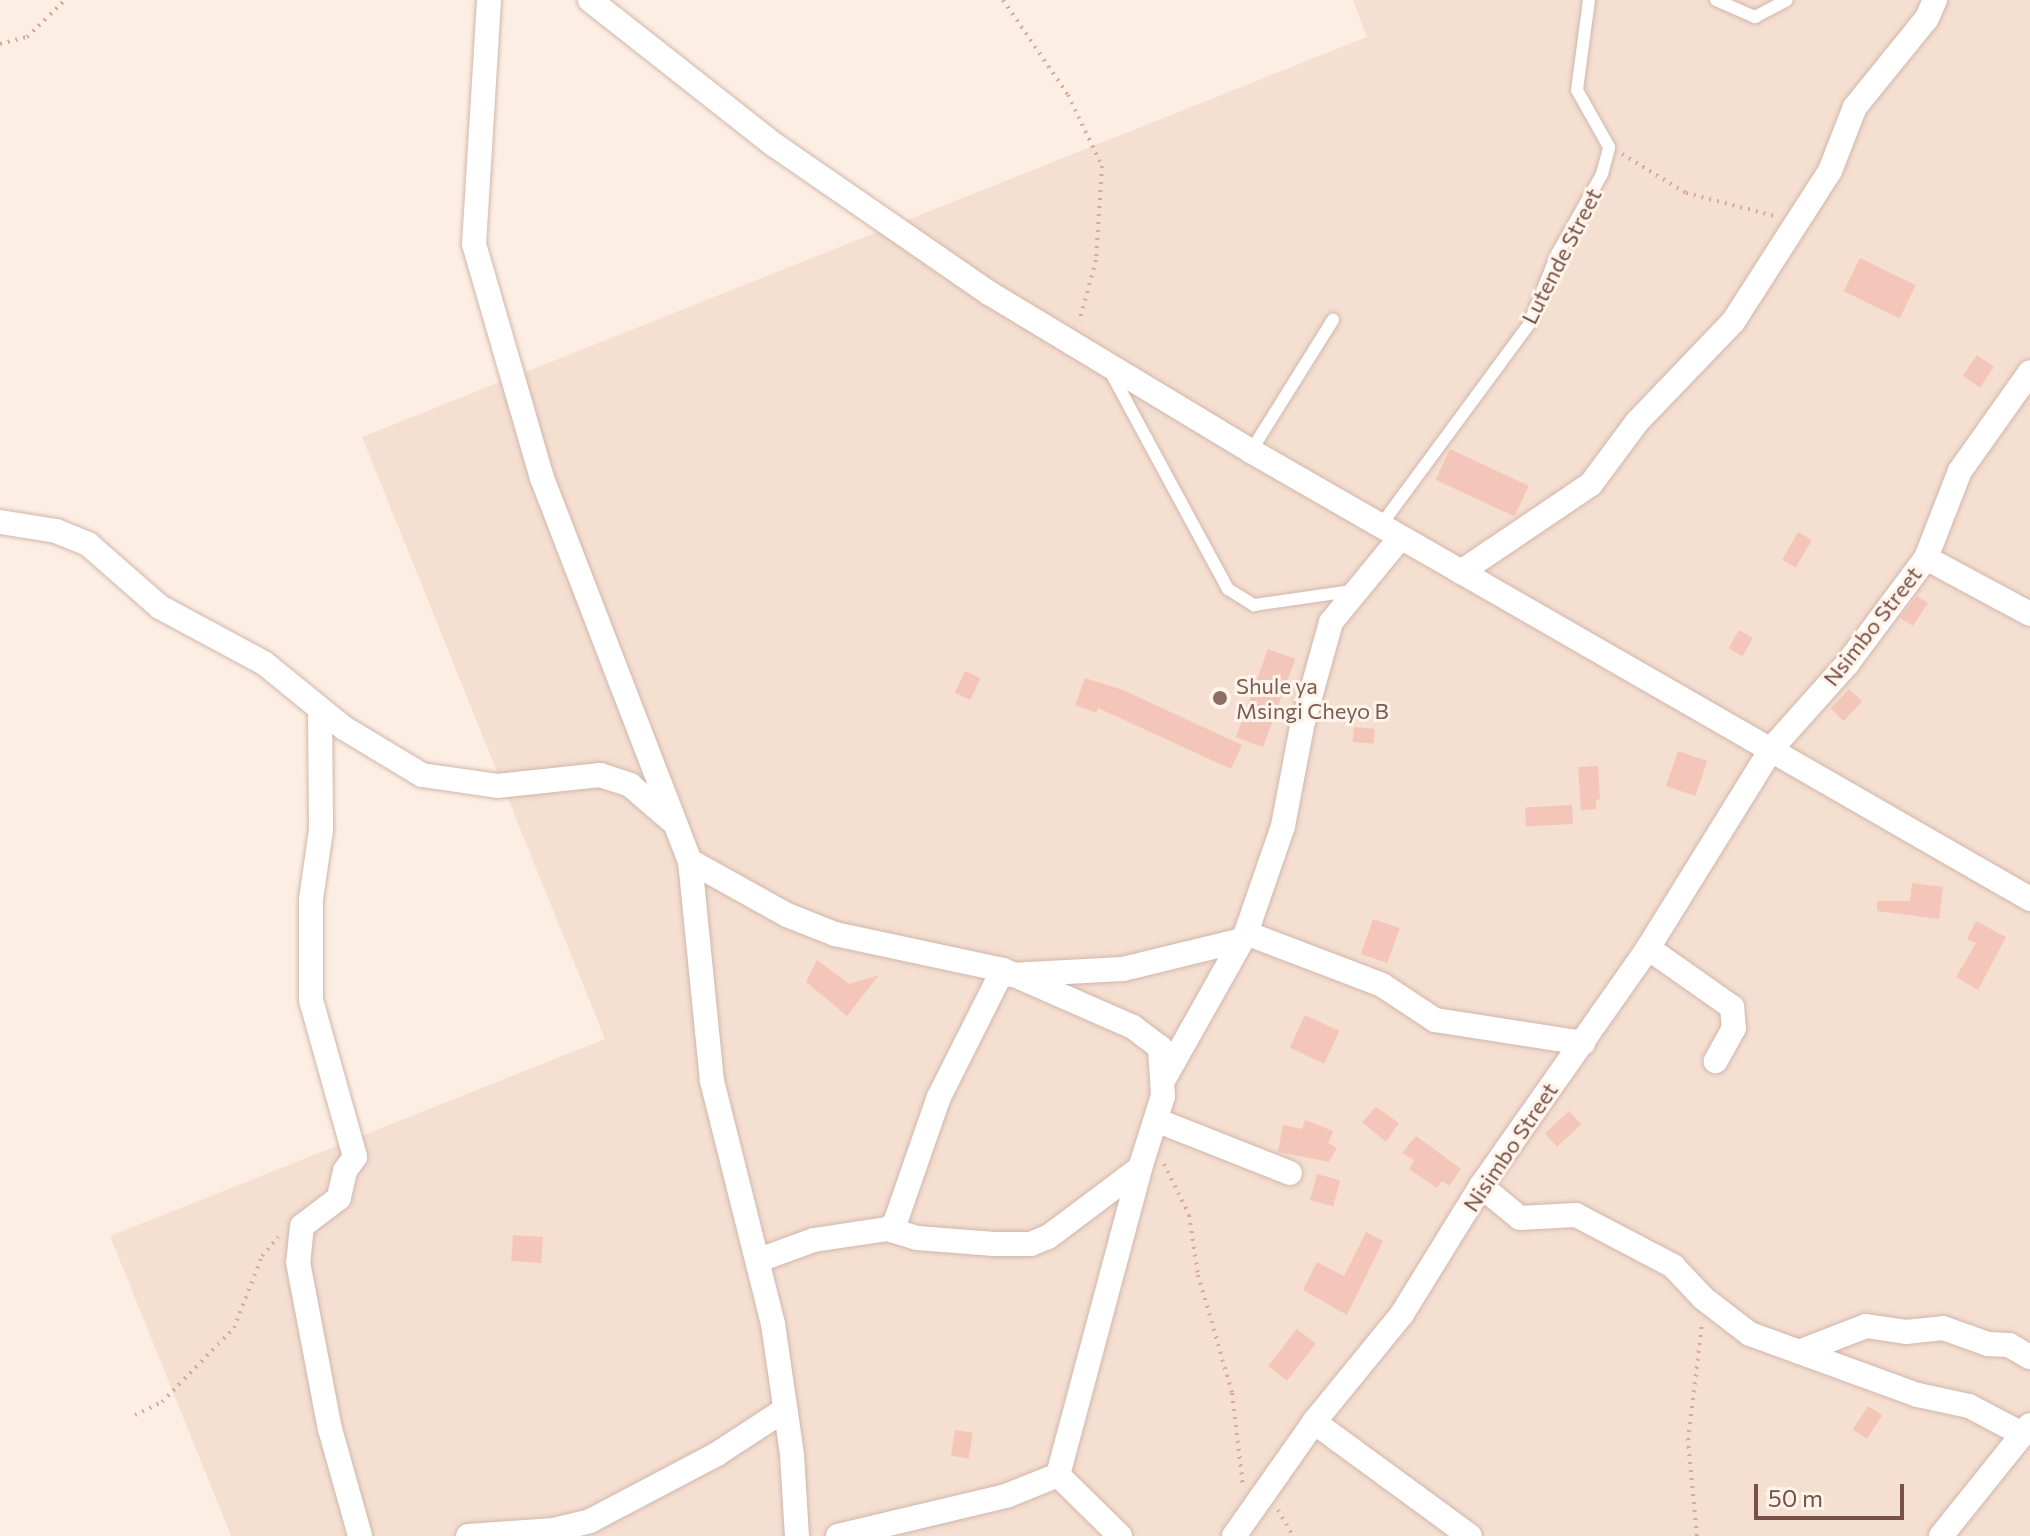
<!DOCTYPE html>
<html>
<head>
<meta charset="utf-8">
<style>
  body { margin:0 }
  #map { position:relative; width:2030px; height:1536px; overflow:hidden; background:#fdeee3; font-family:Commissioner,sans-serif }
  div>[style] { position:absolute }
  [style*='--x'] { left:calc(var(--x)*1px); top:calc(var(--y)*1px); width:calc(var(--w)*1px); rotate:calc(var(--a)*1deg) }
  .residential>* { inset:0; background:#f5dfd1 }
  .building>* { inset:0; background:#f4c6b9; transform-origin:0 0 }
  .path>* { height:4px; margin-top:-2px; transform-origin:0; background:repeating-linear-gradient(90deg,#d9a99c 0 2px,transparent 0 8px) }
  .roads { filter:drop-shadow(0 0 2px #d1b6ab) drop-shadow(0 0 2px #d1b6ab) }
  .service>* { height:12px; margin:-6px; padding:0 6px; transform-origin:6px; border-radius:6px; background:#fff }
  .minor>* { height:24px; margin:-12px; padding:0 12px; transform-origin:12px; border-radius:12px; background:#fff }
  .dots>* { width:22px; height:22px; translate:-50% -50%; box-sizing:border-box; border:4px solid #fff3ea; border-radius:50% }
  span { translate:-50% -50%; white-space:nowrap; text-align:center; line-height:1.15; -webkit-text-stroke:6px #fff3ea; paint-order:stroke }
  .street-label { font-size:22px; color:#775047 }
  .education-label { font-size:22px; color:#785e54 }
  .left { translate:0 -50%; text-align:left }
  .scale { position:absolute; left:1754px; top:1484px; width:150px; height:36px; box-sizing:border-box; border:4px solid #775047; border-top:0; padding-left:10px; font-size:24px; line-height:28px; white-space:nowrap; color:#775047; -webkit-text-stroke:6px #fff3ea; paint-order:stroke }
</style>
</head>
<body>
<div id="map">
  <div class="residential">
    <div style="clip-path:polygon(1353px 0,2030px 0,2030px 1536px,231px 1536px,110px 1236px,605px 1039px,362px 437px,1367px 37px)"></div>
  </div>
  <div class="building">
    <div style="left:1860px;top:258px;width:62px;height:37px;rotate:26deg"></div>
    <div style="left:1977px;top:355px;width:21px;height:25px;rotate:35deg"></div>
    <div style="left:1450px;top:449px;width:87px;height:34px;rotate:25deg"></div>
    <div style="left:1798px;top:532px;width:16px;height:32px;rotate:30deg"></div>
    <div style="clip-path:polygon(1917px 596px,1928px 603px,1913px 626px,1900px 618px)"></div>
    <div style="left:1739px;top:630px;width:16px;height:21px;rotate:30deg"></div>
    <div style="left:1268px;top:649px;width:29px;height:94px;rotate:20deg"></div>
    <div style="left:965px;top:671px;width:17px;height:24px;rotate:25deg"></div>
    <div style="clip-path:polygon(1085px 678px,1123px 690px,1242px 745px,1231px 769px,1098px 708px,1096px 713px,1075px 705px)"></div>
    <div style="left:1849px;top:689px;width:18px;height:27px;rotate:43deg"></div>
    <div style="left:1354px;top:727px;width:21px;height:15px;rotate:5deg"></div>
    <div style="left:1678px;top:751px;width:31px;height:37px;rotate:19deg"></div>
    <div style="clip-path:polygon(1598px 766px,1600px 799px,1596px 800px,1596px 809px,1581px 810px,1578px 767px)"></div>
    <div style="left:1572px;top:805px;width:19px;height:47px;rotate:87deg"></div>
    <div style="clip-path:polygon(1912px 883px,1943px 887px,1939px 919px,1877px 911px,1877px 901px,1910px 901px)"></div>
    <div style="left:1373px;top:919px;width:28px;height:37px;rotate:19deg"></div>
    <div style="clip-path:polygon(1976px 921px,2006px 937px,1978px 990px,1956px 977px,1976px 943px,1967px 939px)"></div>
    <div style="clip-path:polygon(817px 960px,849px 984px,879px 975px,847px 1016px,806px 982px)"></div>
    <div style="left:1305px;top:1015px;width:38px;height:36px;rotate:25deg"></div>
    <div style="clip-path:polygon(1376px 1107px,1399px 1123px,1386px 1142px,1362px 1122px)"></div>
    <div style="left:1569px;top:1111px;width:18px;height:33px;rotate:47deg"></div>
    <div style="clip-path:polygon(1305px 1120px,1333px 1131px,1328px 1143px,1337px 1148px,1329px 1162px,1278px 1152px,1283px 1125px,1302px 1129px)"></div>
    <div style="clip-path:polygon(1416px 1136px,1461px 1169px,1449px 1186px,1442px 1181px,1437px 1188px,1409px 1169px,1414px 1160px,1402px 1153px)"></div>
    <div style="left:1317px;top:1174px;width:24px;height:27px;rotate:15deg"></div>
    <div style="clip-path:polygon(1366px 1232px,1383px 1241px,1347px 1315px,1303px 1290px,1317px 1262px,1344px 1276px)"></div>
    <div style="left:513px;top:1235px;width:30px;height:26px;rotate:4deg"></div>
    <div style="left:1297px;top:1329px;width:24px;height:47px;rotate:38deg"></div>
    <div style="left:1868px;top:1406px;width:17px;height:28px;rotate:33deg"></div>
    <div style="left:955px;top:1430px;width:18px;height:26px;rotate:9deg"></div>
  </div>
  <div class="path">
    <div style="--x:1003;--y:0;--w:115;--a:55.6"></div>
    <div style="--x:1068;--y:95;--w:79;--a:64.4"></div>
    <div style="--x:1102;--y:166;--w:94;--a:93.7"></div>
    <div style="--x:1096;--y:260;--w:64;--a:105.3"></div>
    <div style="--x:0;--y:44;--w:28;--a:-15"></div>
    <div style="--x:27;--y:37;--w:53;--a:-44.2"></div>
    <div style="--x:1622;--y:154;--w:75;--a:31.4"></div>
    <div style="--x:1686;--y:193;--w:92;--a:14.5"></div>
    <div style="--x:1164;--y:1164;--w:57;--a:63.9"></div>
    <div style="--x:1189;--y:1215;--w:61;--a:81.5"></div>
    <div style="--x:1198;--y:1275;--w:123;--a:73.9"></div>
    <div style="--x:1232;--y:1393;--w:94;--a:83.3"></div>
    <div style="--x:135;--y:1415;--w:30;--a:-26"></div>
    <div style="--x:162;--y:1402;--w:103;--a:-45.8"></div>
    <div style="--x:234;--y:1328;--w:77;--a:-68.7"></div>
    <div style="--x:262;--y:1256;--w:25;--a:-50"></div>
    <div style="--x:1278;--y:1510;--w:30;--a:60"></div>
    <div style="--x:1697;--y:1536;--w:96;--a:-95.4"></div>
    <div style="--x:1688;--y:1440;--w:117;--a:-83.1"></div>
  </div>
  <div class="roads">
    <div class="service">
      <div style="--x:1716;--y:0;--w:43;--a:23.6"></div>
      <div style="--x:1755;--y:17;--w:36;--a:-28"></div>
      <div style="--x:1110;--y:371;--w:248;--a:61.6"></div>
      <div style="--x:1228;--y:589;--w:31;--a:32"></div>
      <div style="--x:1254;--y:605;--w:98;--a:-8.2"></div>
      <div style="--x:1251;--y:451;--w:155;--a:-58"></div>
      <div style="--x:1381;--y:525;--w:250;--a:-53.6"></div>
      <div style="--x:1529;--y:324;--w:75;--a:-68.2"></div>
      <div style="--x:1557;--y:254;--w:92;--a:-60.6"></div>
      <div style="--x:1602;--y:174;--w:28;--a:-75"></div>
      <div style="--x:1609;--y:147;--w:65;--a:-119.3"></div>
      <div style="--x:1577;--y:90;--w:91;--a:-82.4"></div>
    </div>
    <div class="minor">
      <div style="--x:489;--y:0;--w:244;--a:93.5"></div>
      <div style="--x:474;--y:244;--w:244;--a:73.8"></div>
      <div style="--x:542;--y:478;--w:411;--a:68.9"></div>
      <div style="--x:690;--y:861;--w:221;--a:84.3"></div>
      <div style="--x:712;--y:1081;--w:251;--a:75.9"></div>
      <div style="--x:773;--y:1324;--w:132;--a:81.7"></div>
      <div style="--x:792;--y:1455;--w:81;--a:86.5"></div>
      <div style="--x:590;--y:0;--w:233;--a:38.2"></div>
      <div style="--x:773;--y:144;--w:262;--a:34.6"></div>
      <div style="--x:989;--y:293;--w:306;--a:31.1"></div>
      <div style="--x:1251;--y:451;--w:899;--a:29.9"></div>
      <div style="--x:0;--y:522;--w:57;--a:9.1"></div>
      <div style="--x:56;--y:531;--w:35;--a:22"></div>
      <div style="--x:88;--y:544;--w:96;--a:41.2"></div>
      <div style="--x:160;--y:607;--w:118;--a:28.3"></div>
      <div style="--x:264;--y:663;--w:103;--a:39.1"></div>
      <div style="--x:344;--y:728;--w:91;--a:31.1"></div>
      <div style="--x:422;--y:775;--w:76;--a:8.3"></div>
      <div style="--x:497;--y:786;--w:104;--a:-6.1"></div>
      <div style="--x:600;--y:775;--w:32;--a:18"></div>
      <div style="--x:630;--y:785;--w:54;--a:40.5"></div>
      <div style="--x:1926;--y:558;--w:118;--a:28.3"></div>
      <div style="--x:1461;--y:572;--w:157;--a:-34.1"></div>
      <div style="--x:1591;--y:484;--w:77;--a:-53.4"></div>
      <div style="--x:1637;--y:422;--w:139;--a:-46.2"></div>
      <div style="--x:1733;--y:322;--w:179;--a:-57.3"></div>
      <div style="--x:1830;--y:171;--w:69;--a:-68.7"></div>
      <div style="--x:1855;--y:107;--w:114;--a:-51"></div>
      <div style="--x:1927;--y:18;--w:20;--a:-66"></div>
      <div style="--x:320;--y:709;--w:121;--a:89.5"></div>
      <div style="--x:321;--y:830;--w:70;--a:98.2"></div>
      <div style="--x:311;--y:899;--w:101;--a:90"></div>
      <div style="--x:311;--y:1000;--w:163;--a:74.3"></div>
      <div style="--x:355;--y:1157;--w:17;--a:126"></div>
      <div style="--x:345;--y:1171;--w:28;--a:103"></div>
      <div style="--x:339;--y:1198;--w:46;--a:142.9"></div>
      <div style="--x:302;--y:1226;--w:36;--a:96"></div>
      <div style="--x:298;--y:1262;--w:170;--a:79.2"></div>
      <div style="--x:330;--y:1429;--w:111;--a:74.3"></div>
      <div style="--x:690;--y:861;--w:111;--a:29.1"></div>
      <div style="--x:787;--y:915;--w:52;--a:21.6"></div>
      <div style="--x:835;--y:934;--w:172;--a:12.1"></div>
      <div style="--x:1003;--y:970;--w:142;--a:23.7"></div>
      <div style="--x:1133;--y:1027;--w:34;--a:37"></div>
      <div style="--x:1160;--y:1047;--w:49;--a:86.5"></div>
      <div style="--x:1163;--y:1096;--w:76;--a:107.7"></div>
      <div style="--x:1140;--y:1168;--w:115;--a:143.1"></div>
      <div style="--x:1048;--y:1237;--w:18;--a:158"></div>
      <div style="--x:1031;--y:1244;--w:37;--a:180"></div>
      <div style="--x:994;--y:1244;--w:77;--a:-175.5"></div>
      <div style="--x:917;--y:1238;--w:30;--a:-163"></div>
      <div style="--x:1246;--y:933;--w:146;--a:20.9"></div>
      <div style="--x:1382;--y:985;--w:64;--a:33.4"></div>
      <div style="--x:1435;--y:1020;--w:150;--a:8.8"></div>
      <div style="--x:1648;--y:948;--w:103;--a:35.1"></div>
      <div style="--x:1732;--y:1007;--w:21;--a:85"></div>
      <div style="--x:1734;--y:1028;--w:38;--a:119"></div>
      <div style="--x:1010;--y:975;--w:113;--a:-3"></div>
      <div style="--x:1123;--y:969;--w:122;--a:-13.7"></div>
      <div style="--x:1165;--y:1077;--w:165;--a:-60.6"></div>
      <div style="--x:1246;--y:933;--w:113;--a:-70.9"></div>
      <div style="--x:1283;--y:826;--w:102;--a:-79.2"></div>
      <div style="--x:1302;--y:726;--w:108;--a:-74.4"></div>
      <div style="--x:1331;--y:622;--w:109;--a:-50.6"></div>
      <div style="--x:1156;--y:1120;--w:144;--a:21.6"></div>
      <div style="--x:1481;--y:1186;--w:50;--a:39.4"></div>
      <div style="--x:1520;--y:1218;--w:56;--a:-3.1"></div>
      <div style="--x:1576;--y:1215;--w:110;--a:27.7"></div>
      <div style="--x:1673;--y:1266;--w:44;--a:46.8"></div>
      <div style="--x:1703;--y:1298;--w:59;--a:37.5"></div>
      <div style="--x:1750;--y:1334;--w:179;--a:20"></div>
      <div style="--x:1918;--y:1395;--w:52;--a:12.2"></div>
      <div style="--x:1969;--y:1406;--w:60;--a:27.8"></div>
      <div style="--x:759;--y:1260;--w:59;--a:-20"></div>
      <div style="--x:814;--y:1240;--w:75;--a:-8.5"></div>
      <div style="--x:888;--y:1229;--w:9;--a:-41"></div>
      <div style="--x:895;--y:1223;--w:133;--a:-70.8"></div>
      <div style="--x:939;--y:1097;--w:142;--a:-63.3"></div>
      <div style="--x:1799;--y:1352;--w:72;--a:-21.2"></div>
      <div style="--x:1866;--y:1326;--w:40;--a:8.5"></div>
      <div style="--x:1906;--y:1332;--w:37;--a:-6"></div>
      <div style="--x:1943;--y:1328;--w:48;--a:19.6"></div>
      <div style="--x:1988;--y:1344;--w:21;--a:3"></div>
      <div style="--x:2009;--y:1345;--w:24;--a:30"></div>
      <div style="--x:1314;--y:1422;--w:193;--a:36.2"></div>
      <div style="--x:1058;--y:1475;--w:87;--a:44.5"></div>
      <div style="--x:468;--y:1536;--w:86;--a:-4"></div>
      <div style="--x:554;--y:1530;--w:37;--a:-14"></div>
      <div style="--x:590;--y:1521;--w:144;--a:-27.8"></div>
      <div style="--x:717;--y:1454;--w:79;--a:-33.1"></div>
      <div style="--x:838;--y:1536;--w:173;--a:-13.4"></div>
      <div style="--x:1006;--y:1496;--w:56;--a:-22"></div>
      <div style="--x:1058;--y:1475;--w:318;--a:-75"></div>
      <div style="--x:1234;--y:1536;--w:139;--a:-54.9"></div>
      <div style="--x:1314;--y:1422;--w:139;--a:-50.8"></div>
      <div style="--x:1402;--y:1314;--w:150;--a:-58.3"></div>
      <div style="--x:1481;--y:1186;--w:291;--a:-54.9"></div>
      <div style="--x:1648;--y:948;--w:235;--a:-58.2"></div>
      <div style="--x:1772;--y:748;--w:113;--a:-48.2"></div>
      <div style="--x:1847;--y:664;--w:132;--a:-53.3"></div>
      <div style="--x:1926;--y:558;--w:93;--a:-68.7"></div>
      <div style="--x:1960;--y:471;--w:121;--a:-54.7"></div>
      <div style="--x:1941;--y:1536;--w:142;--a:-51.3"></div>
    </div>
  </div>
  <div class="dots">
    <div style="left:1220px;top:698px;background:#8d6e63"></div>
  </div>
  <div class="street-label">
    <span style="left:1561px;top:256px;rotate:-63deg">Lutende Street</span>
    <span style="left:1872px;top:626px;rotate:-52deg">Nsimbo Street</span>
    <span style="left:1510px;top:1147px;rotate:-56deg">Nisimbo Street</span>
  </div>
  <div class="education-label">
    <span class="left" style="left:1236px;top:698px">Shule ya<br>Msingi Cheyo B</span>
  </div>
  <div class="scale">50 m</div>
</div>
</body>
</html>
